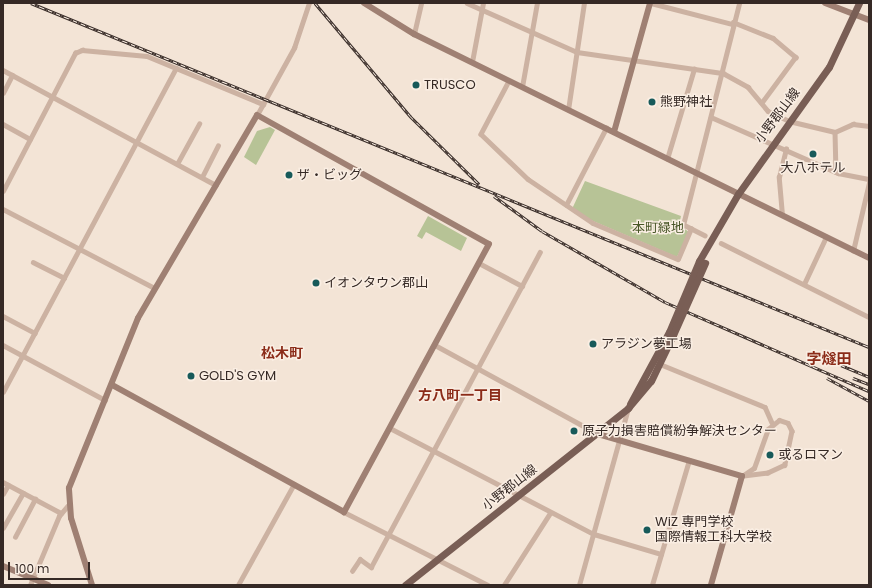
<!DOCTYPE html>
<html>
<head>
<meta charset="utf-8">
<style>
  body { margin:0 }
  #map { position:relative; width:872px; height:588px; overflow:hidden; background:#f3e4d6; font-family:Poppins,"Noto Sans JP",sans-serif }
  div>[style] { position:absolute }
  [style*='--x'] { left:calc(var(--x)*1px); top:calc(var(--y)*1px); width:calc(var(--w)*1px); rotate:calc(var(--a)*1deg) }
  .green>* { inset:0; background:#b7c396 }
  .street>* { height:4.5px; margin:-2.25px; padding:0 2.25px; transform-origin:2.25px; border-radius:2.25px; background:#ccb2a2 }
  .secondary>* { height:6px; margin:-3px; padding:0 3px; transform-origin:3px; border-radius:3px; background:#9f8073 }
  .primary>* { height:7px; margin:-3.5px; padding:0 3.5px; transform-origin:3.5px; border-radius:3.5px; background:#795e55 }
  .rail>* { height:3px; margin-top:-1.5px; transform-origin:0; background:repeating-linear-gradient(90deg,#faeee3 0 4.5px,#352925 0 9px); box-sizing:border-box; border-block:1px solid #352925 }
  .primary-bridge>* { height:7px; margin:-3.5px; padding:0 3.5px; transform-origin:3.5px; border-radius:3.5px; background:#795e55 }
  .dots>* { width:11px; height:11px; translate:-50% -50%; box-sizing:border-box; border:2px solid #faeee3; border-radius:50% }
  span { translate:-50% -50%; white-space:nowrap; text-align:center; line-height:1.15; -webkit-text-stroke:3px #faeee3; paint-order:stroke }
  .poi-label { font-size:13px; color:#352925 }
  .left { translate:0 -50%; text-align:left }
  .street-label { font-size:13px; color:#352925 }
  .park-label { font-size:13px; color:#485627 }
  .neighbourhood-label { font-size:14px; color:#8b2b18; font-weight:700 }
  .quarter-label { font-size:15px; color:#8b2b18; font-weight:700 }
  .frame { position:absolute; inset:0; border:4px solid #352925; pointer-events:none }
  .scale { position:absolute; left:8px; top:562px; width:82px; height:18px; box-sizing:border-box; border:2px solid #352925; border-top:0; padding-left:5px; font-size:12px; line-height:14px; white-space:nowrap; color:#352925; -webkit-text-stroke:3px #faeee3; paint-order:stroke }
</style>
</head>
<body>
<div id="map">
  <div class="green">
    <div style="clip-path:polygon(270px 127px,275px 130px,256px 165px,244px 157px,257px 131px)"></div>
    <div style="clip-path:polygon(585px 181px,681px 216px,679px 225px,689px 232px,677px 257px,593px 221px,572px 209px)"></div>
    <div style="clip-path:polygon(428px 216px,467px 238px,461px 251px,426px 232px,422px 239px,417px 236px)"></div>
  </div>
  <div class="street">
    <div style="--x:467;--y:3;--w:120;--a:24"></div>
    <div style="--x:577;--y:52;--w:148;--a:8.2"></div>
    <div style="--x:723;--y:73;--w:29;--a:29"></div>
    <div style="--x:748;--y:87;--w:31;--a:50"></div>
    <div style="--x:768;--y:111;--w:23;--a:25"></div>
    <div style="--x:789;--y:121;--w:47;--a:13.4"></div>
    <div style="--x:835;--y:132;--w:20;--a:-24"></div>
    <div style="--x:853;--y:124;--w:16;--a:7"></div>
    <div style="--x:651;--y:3;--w:84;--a:14.5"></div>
    <div style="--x:733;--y:22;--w:43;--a:21.8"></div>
    <div style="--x:773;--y:38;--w:30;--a:40"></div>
    <div style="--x:796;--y:57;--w:57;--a:126.5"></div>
    <div style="--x:414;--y:34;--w:32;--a:-77"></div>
    <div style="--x:472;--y:62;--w:60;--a:-79.4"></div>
    <div style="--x:3;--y:70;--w:242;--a:28.4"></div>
    <div style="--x:509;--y:81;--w:60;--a:117.8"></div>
    <div style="--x:481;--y:134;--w:65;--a:43.8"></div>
    <div style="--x:528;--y:179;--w:78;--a:34.1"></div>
    <div style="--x:593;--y:223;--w:92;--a:23"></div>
    <div style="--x:678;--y:259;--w:33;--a:-67"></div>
    <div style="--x:522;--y:87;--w:85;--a:-79.9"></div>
    <div style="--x:3;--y:93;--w:20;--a:-63"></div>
    <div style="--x:568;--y:110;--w:108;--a:-81.5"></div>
    <div style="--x:257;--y:115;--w:77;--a:-61.1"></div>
    <div style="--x:294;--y:48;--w:47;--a:-71.6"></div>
    <div style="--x:711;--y:117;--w:139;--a:23.8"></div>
    <div style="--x:838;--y:173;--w:32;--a:11"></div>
    <div style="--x:3;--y:124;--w:31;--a:29"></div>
    <div style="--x:835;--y:132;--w:40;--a:88.6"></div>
    <div style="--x:667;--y:159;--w:94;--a:-73.3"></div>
    <div style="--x:177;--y:164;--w:46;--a:-61.2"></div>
    <div style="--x:202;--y:177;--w:35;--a:-63"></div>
    <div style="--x:3;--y:191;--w:156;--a:-62.4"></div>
    <div style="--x:75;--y:53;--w:8;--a:-23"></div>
    <div style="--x:82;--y:50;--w:65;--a:5.3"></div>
    <div style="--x:147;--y:56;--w:126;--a:22.5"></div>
    <div style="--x:566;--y:205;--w:87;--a:-62.5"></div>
    <div style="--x:3;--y:209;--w:171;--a:27.5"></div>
    <div style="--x:782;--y:215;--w:38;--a:-95"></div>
    <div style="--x:779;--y:177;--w:29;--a:-76"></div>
    <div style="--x:705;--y:236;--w:25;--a:-153"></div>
    <div style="--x:683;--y:225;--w:229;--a:-75.8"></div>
    <div style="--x:721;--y:243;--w:165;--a:26.6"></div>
    <div style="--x:853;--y:251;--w:70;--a:-76.8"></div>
    <div style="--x:33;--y:262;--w:35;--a:27"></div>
    <div style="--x:479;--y:263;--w:49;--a:28.1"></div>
    <div style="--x:804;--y:284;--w:52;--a:-64.9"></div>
    <div style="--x:3;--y:316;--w:36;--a:28"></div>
    <div style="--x:3;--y:345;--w:116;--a:28.3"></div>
    <div style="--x:435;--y:345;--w:186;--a:28.6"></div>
    <div style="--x:660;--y:364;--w:113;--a:22.3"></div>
    <div style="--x:765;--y:407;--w:17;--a:66"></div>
    <div style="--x:3;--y:392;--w:367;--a:-61.9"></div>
    <div style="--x:779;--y:420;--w:9;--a:18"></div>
    <div style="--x:788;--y:423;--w:9;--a:63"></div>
    <div style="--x:792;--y:431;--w:35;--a:102"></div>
    <div style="--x:785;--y:465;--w:19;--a:155"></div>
    <div style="--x:768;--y:473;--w:26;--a:173"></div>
    <div style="--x:742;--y:476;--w:14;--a:-34"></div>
    <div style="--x:754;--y:468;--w:41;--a:-70.3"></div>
    <div style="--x:768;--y:429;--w:14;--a:-39"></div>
    <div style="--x:390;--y:428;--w:230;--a:27.5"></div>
    <div style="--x:594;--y:534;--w:70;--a:16.6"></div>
    <div style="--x:3;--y:482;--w:66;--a:28.1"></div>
    <div style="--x:3;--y:494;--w:10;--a:-61"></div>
    <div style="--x:344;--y:512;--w:161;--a:26.9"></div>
    <div style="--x:3;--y:528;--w:40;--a:-60.3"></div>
    <div style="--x:15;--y:537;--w:43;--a:-62.2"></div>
    <div style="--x:352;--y:571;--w:14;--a:-56"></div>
    <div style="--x:360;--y:559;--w:14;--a:36"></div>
    <div style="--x:371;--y:567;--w:357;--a:-61.8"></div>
    <div style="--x:30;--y:585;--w:75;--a:-67.2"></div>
    <div style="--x:59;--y:516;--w:16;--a:-50"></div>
    <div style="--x:238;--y:585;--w:115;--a:-61"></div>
    <div style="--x:504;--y:585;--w:85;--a:-57.4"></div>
    <div style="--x:579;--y:585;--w:184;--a:-74.5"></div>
    <div style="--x:652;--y:585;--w:130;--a:-73.5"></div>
  </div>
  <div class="secondary">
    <div style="--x:364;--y:3;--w:59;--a:31.8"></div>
    <div style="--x:414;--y:34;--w:507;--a:26.21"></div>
    <div style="--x:825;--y:3;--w:47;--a:21.1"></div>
    <div style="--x:614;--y:132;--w:134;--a:-74.4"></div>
    <div style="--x:598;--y:434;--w:150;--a:16.3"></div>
    <div style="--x:742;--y:476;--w:113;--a:105.9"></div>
    <div style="--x:3;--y:566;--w:49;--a:22.9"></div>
    <div style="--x:92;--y:585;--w:70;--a:-107.4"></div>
    <div style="--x:71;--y:518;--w:30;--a:-94"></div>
    <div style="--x:69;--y:488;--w:183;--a:-67.9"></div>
    <div style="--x:138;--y:318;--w:235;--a:-59.6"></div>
    <div style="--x:257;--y:115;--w:265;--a:29.1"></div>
    <div style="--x:489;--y:244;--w:305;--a:118.4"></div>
    <div style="--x:344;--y:512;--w:264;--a:-151.3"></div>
  </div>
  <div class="primary">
    <div style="--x:699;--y:261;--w:78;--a:-59.8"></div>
    <div style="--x:738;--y:194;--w:156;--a:-54.4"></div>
    <div style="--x:829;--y:67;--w:71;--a:-64.9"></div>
    <div style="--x:630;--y:404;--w:82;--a:-61.6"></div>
    <div style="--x:405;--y:585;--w:285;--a:-38.4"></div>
    <div style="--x:628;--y:408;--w:35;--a:-50"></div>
    <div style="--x:651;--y:381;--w:51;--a:-64.4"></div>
  </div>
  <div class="rail">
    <div style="--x:31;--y:3;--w:906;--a:22.32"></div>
    <div style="--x:315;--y:3;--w:148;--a:49.9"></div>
    <div style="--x:410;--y:116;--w:97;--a:44.6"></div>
    <div style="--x:494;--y:196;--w:59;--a:36.1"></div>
    <div style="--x:542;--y:231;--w:142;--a:30"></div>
    <div style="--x:665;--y:302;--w:223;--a:23.6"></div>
    <div style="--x:841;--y:365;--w:30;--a:23"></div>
    <div style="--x:827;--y:378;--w:48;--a:28.7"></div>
    <div style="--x:853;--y:378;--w:17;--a:21"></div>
  </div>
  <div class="primary-bridge">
    <div style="--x:669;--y:332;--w:77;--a:-67.1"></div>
    <div style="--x:673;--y:335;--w:79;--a:-66"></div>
  </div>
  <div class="dots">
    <div style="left:416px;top:85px;background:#175a5a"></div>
    <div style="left:652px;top:102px;background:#175a5a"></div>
    <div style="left:813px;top:154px;background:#175a5a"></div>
    <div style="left:289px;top:175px;background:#175a5a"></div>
    <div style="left:316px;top:283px;background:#175a5a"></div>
    <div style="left:593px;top:344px;background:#175a5a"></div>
    <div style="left:191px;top:376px;background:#175a5a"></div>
    <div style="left:574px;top:431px;background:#175a5a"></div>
    <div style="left:770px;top:455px;background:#175a5a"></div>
    <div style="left:647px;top:530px;background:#175a5a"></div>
  </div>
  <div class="poi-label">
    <span class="left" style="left:424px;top:85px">TRUSCO</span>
    <span class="left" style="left:660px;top:102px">熊野神社</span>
    <span style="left:813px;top:168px">大八ホテル</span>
    <span class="left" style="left:297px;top:175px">ザ・ビッグ</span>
    <span class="left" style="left:324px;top:283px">イオンタウン郡山</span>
    <span class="left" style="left:601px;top:344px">アラジン夢工場</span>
    <span class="left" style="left:199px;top:376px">GOLD'S GYM</span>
    <span class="left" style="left:582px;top:431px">原子力損害賠償紛争解決センター</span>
    <span class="left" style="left:778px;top:455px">或るロマン</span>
    <span class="left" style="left:655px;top:530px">WiZ 専門学校<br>国際情報工科大学校</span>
  </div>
  <div class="street-label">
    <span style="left:778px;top:116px;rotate:-53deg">小野郡山線</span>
    <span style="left:510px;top:488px;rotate:-38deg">小野郡山線</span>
  </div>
  <div class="park-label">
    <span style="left:658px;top:228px">本町緑地</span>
  </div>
  <div class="neighbourhood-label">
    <span style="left:282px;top:353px">松木町</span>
    <span style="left:460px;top:395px">方八町一丁目</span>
  </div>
  <div class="quarter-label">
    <span style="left:829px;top:359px">字燧田</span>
  </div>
  <div class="frame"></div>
  <div class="scale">100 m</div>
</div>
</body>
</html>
